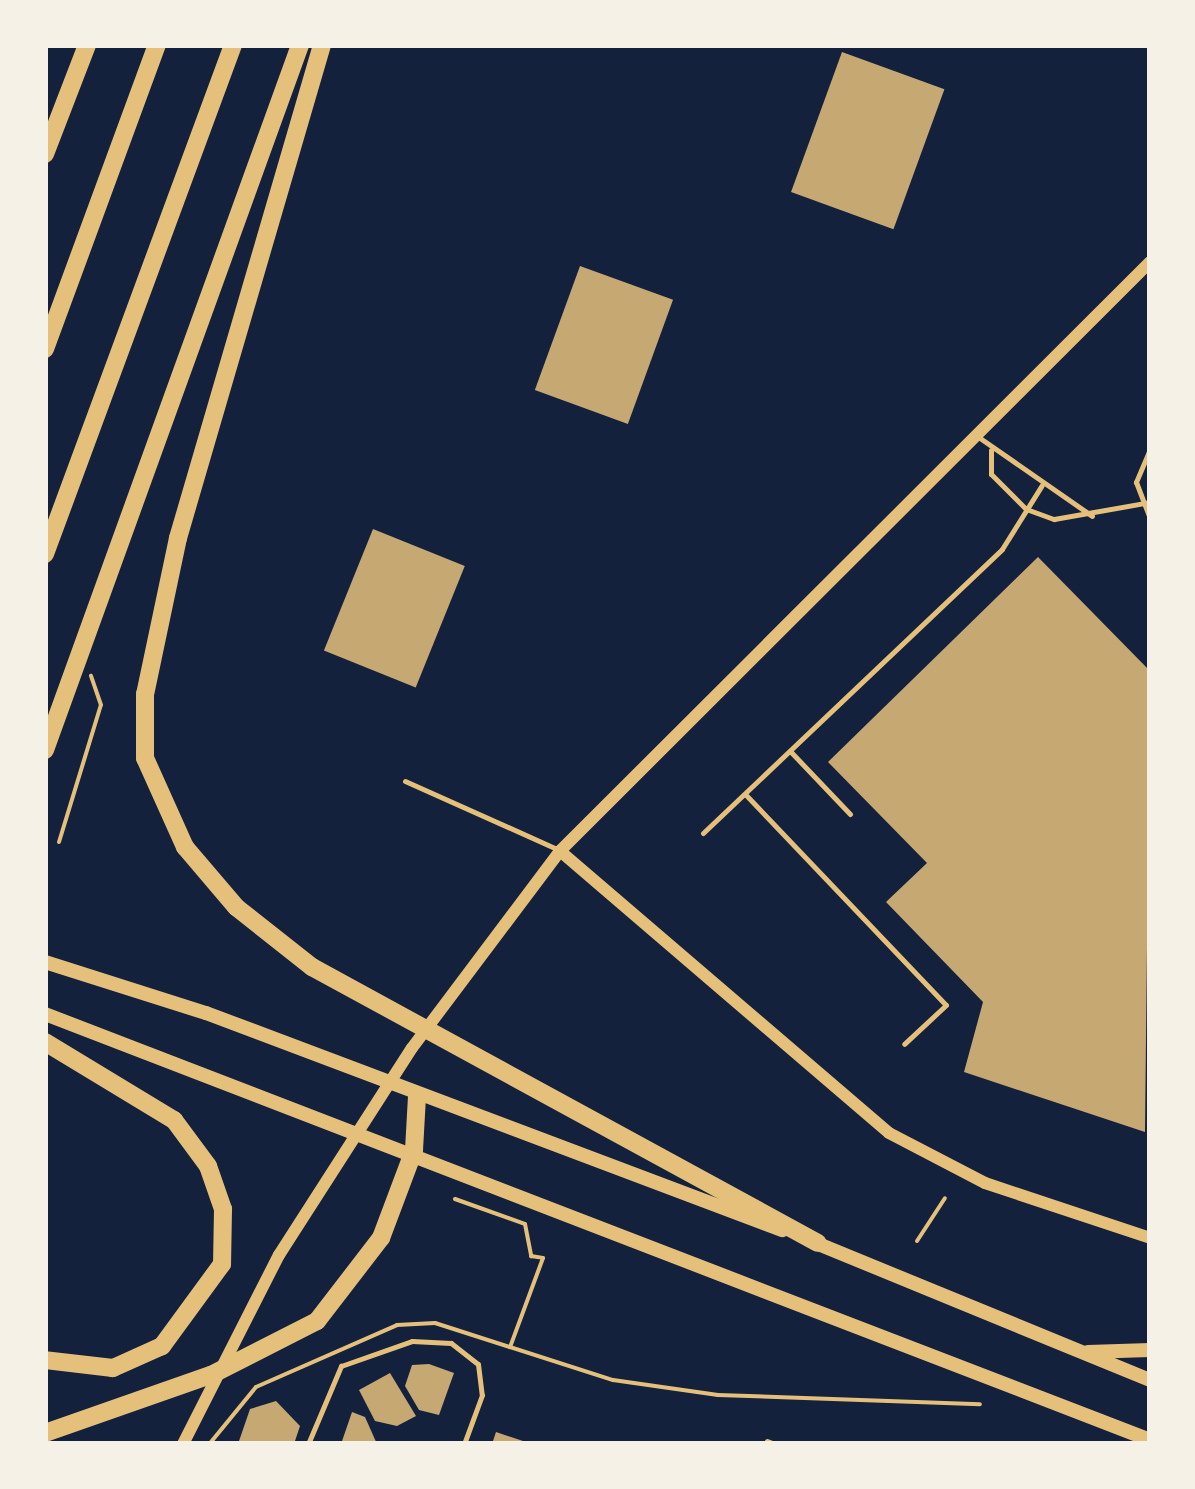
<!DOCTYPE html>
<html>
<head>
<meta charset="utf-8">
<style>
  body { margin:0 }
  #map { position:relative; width:1195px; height:1489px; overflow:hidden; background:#14213d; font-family:"Space Grotesk",sans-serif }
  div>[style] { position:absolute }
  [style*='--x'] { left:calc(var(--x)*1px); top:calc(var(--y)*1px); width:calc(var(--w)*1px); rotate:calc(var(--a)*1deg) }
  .building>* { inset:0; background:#c6a872; transform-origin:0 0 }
  .path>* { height:4px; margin:-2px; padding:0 2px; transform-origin:2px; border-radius:2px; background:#e5c07b }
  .service>* { height:5px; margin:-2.5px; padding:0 2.5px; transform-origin:2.5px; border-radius:2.5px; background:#e5c07b }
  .secondary>* { height:12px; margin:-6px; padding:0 6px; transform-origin:6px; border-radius:6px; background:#e5c07b }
  .primary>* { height:14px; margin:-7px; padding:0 7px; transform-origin:7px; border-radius:7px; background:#e5c07b }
  .motorway>* { height:18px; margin:-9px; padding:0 9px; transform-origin:9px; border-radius:9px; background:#e5c07b }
  span { translate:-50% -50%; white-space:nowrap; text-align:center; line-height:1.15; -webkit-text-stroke:10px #f6f1e7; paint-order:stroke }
  .frame { position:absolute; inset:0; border:48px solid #f6f1e7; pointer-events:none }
</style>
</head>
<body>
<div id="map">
  <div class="building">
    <div style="left:842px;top:52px;width:109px;height:149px;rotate:20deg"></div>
    <div style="left:580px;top:266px;width:99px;height:132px;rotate:20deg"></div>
    <div style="left:373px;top:529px;width:99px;height:131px;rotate:22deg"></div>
    <div style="clip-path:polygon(1038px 557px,1150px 671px,1145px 1132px,964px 1072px,983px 1002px,886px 902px,927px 863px,828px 762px)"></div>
    <div style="clip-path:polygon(429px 1364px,454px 1373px,439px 1415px,419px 1410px,405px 1386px,412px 1365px)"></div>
    <div style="clip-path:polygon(390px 1373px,416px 1416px,397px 1426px,375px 1421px,359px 1390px)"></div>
    <div style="clip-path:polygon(276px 1401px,300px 1426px,294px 1444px,238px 1444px,250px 1409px)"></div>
    <div style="clip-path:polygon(352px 1412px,365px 1417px,377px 1444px,341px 1444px)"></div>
    <div style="clip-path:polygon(496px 1432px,529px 1443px,528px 1444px,492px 1444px)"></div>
  </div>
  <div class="path">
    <div style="--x:59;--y:842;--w:143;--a:-73"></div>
    <div style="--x:101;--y:705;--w:31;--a:-109"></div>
    <div style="--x:455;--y:1199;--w:74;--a:19.7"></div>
    <div style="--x:525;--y:1224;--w:33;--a:79"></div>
    <div style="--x:531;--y:1256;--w:12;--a:9"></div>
    <div style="--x:543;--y:1258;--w:95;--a:110.3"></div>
    <div style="--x:917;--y:1241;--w:51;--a:-56.9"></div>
    <div style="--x:211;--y:1442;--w:71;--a:-50.7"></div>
    <div style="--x:256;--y:1387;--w:154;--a:-23.7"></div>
    <div style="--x:397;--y:1325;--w:38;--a:-3"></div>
    <div style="--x:435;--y:1323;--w:187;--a:17.8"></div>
    <div style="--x:613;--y:1380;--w:106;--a:8.1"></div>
    <div style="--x:718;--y:1395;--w:262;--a:2"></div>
  </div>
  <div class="service">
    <div style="--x:977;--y:436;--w:140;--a:34.8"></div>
    <div style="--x:1150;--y:449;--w:36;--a:113"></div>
    <div style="--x:1136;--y:482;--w:39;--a:69"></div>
    <div style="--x:991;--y:450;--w:24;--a:90"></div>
    <div style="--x:991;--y:474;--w:49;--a:45"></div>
    <div style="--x:1026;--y:509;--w:30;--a:20"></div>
    <div style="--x:1054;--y:519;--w:97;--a:-10"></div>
    <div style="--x:790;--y:751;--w:87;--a:46.4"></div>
    <div style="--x:405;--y:781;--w:167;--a:24.1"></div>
    <div style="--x:745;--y:794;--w:291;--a:46.4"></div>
    <div style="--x:946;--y:1005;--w:57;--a:137.1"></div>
    <div style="--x:703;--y:833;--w:412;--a:-43.5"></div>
    <div style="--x:1002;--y:549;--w:75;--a:-58"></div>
    <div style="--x:767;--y:1441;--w:9;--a:21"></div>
    <div style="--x:308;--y:1444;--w:85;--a:-67.1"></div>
    <div style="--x:341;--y:1366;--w:75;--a:-19.4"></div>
    <div style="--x:412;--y:1341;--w:39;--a:3"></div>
    <div style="--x:451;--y:1343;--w:34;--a:38"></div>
    <div style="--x:478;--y:1364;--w:31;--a:83"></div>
    <div style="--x:482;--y:1395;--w:52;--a:110.2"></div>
  </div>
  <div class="secondary">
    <div style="--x:560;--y:851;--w:433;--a:40.6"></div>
    <div style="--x:889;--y:1133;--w:108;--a:27.5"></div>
    <div style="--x:985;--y:1183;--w:174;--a:18.4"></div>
    <div style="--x:183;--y:1444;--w:212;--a:-63.1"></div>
    <div style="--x:279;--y:1255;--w:246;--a:-57.3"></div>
    <div style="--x:412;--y:1048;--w:246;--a:-53.1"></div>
    <div style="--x:560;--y:851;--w:834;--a:-44.95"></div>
  </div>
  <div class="primary">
    <div style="--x:45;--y:962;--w:169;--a:17.6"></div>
    <div style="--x:206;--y:1013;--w:616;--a:20.64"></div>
    <div style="--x:45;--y:1014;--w:1184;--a:21.08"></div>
    <div style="--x:811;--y:1241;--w:366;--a:22.3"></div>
    <div style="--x:1088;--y:1352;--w:62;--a:-1.8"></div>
  </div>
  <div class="motorway">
    <div style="--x:322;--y:45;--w:514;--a:106.28"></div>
    <div style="--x:178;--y:538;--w:159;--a:101.9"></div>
    <div style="--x:145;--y:694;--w:64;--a:90"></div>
    <div style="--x:145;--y:758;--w:98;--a:65.8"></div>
    <div style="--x:185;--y:847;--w:79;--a:49.6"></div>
    <div style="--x:236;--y:907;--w:97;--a:38.3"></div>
    <div style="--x:312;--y:967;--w:576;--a:28.61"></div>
    <div style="--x:45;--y:154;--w:117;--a:-68.9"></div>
    <div style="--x:45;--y:349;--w:324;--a:-69.8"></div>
    <div style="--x:45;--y:554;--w:543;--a:-69.73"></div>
    <div style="--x:45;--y:750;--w:750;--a:-70.11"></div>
    <div style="--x:45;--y:1042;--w:151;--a:31.2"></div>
    <div style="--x:174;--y:1120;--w:57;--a:53.5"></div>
    <div style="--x:208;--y:1166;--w:46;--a:70.8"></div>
    <div style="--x:223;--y:1209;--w:55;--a:91"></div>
    <div style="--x:222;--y:1264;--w:102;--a:126.2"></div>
    <div style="--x:162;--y:1346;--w:54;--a:155.8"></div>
    <div style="--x:113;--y:1368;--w:68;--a:-173.3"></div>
    <div style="--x:45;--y:1433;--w:176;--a:-19.3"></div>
    <div style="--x:211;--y:1375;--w:119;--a:-27"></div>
    <div style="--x:317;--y:1321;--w:105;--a:-52.4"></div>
    <div style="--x:381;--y:1238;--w:94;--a:-69.4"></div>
    <div style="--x:414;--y:1150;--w:54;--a:-86.8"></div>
  </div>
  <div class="frame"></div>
</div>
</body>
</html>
